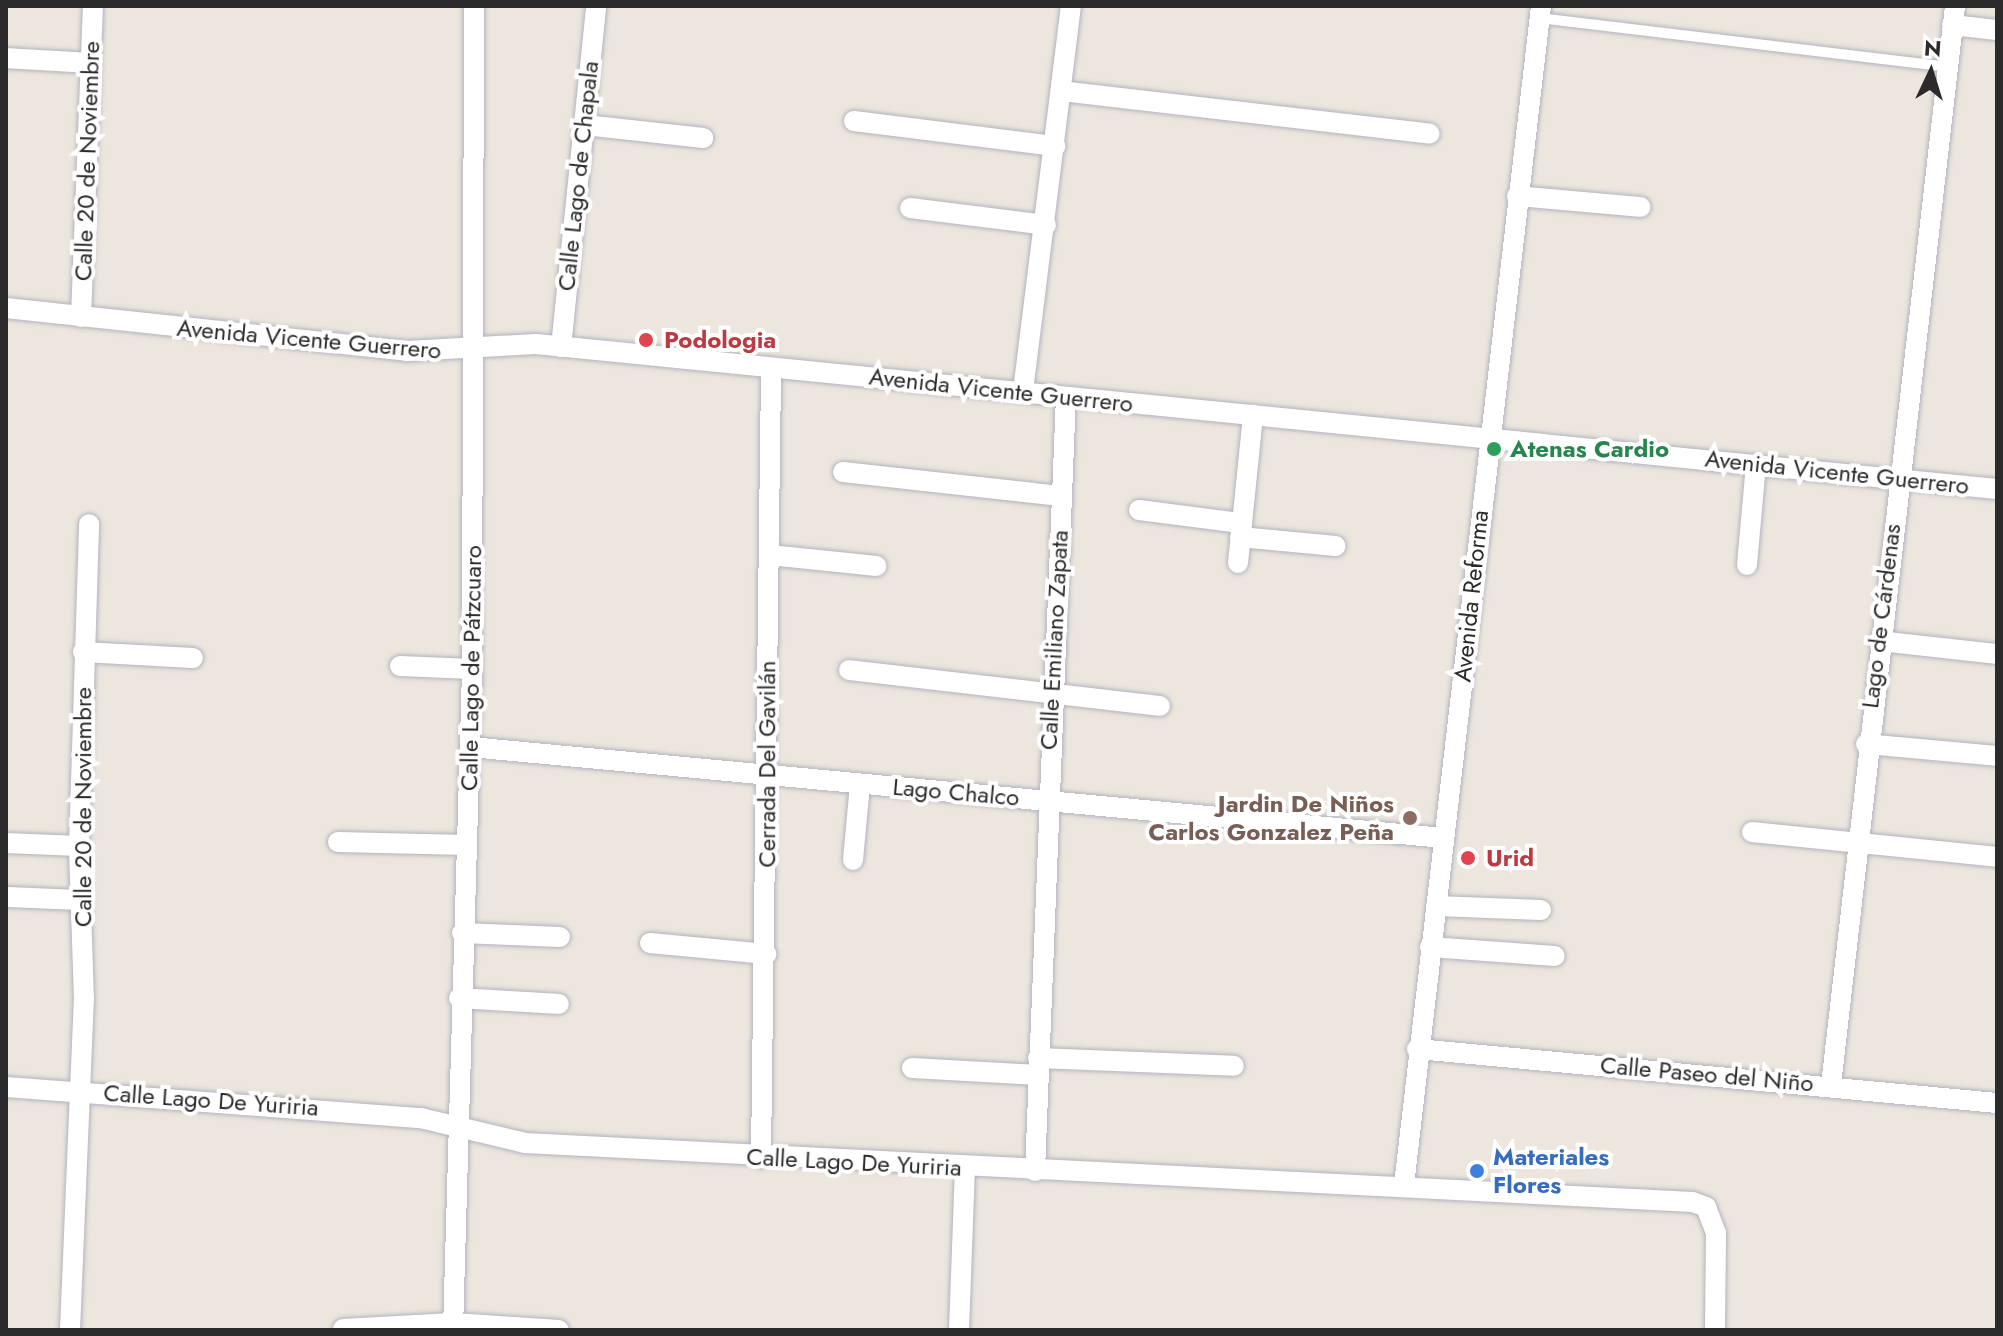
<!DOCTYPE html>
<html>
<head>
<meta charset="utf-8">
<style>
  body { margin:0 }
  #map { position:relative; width:2003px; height:1336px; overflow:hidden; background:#ece6de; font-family:Jost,sans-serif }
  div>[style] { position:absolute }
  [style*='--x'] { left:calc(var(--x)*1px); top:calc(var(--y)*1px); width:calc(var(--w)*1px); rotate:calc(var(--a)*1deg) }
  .roads { filter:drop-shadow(0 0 2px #b1b4be) drop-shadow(0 0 2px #b1b4be) }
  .service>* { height:10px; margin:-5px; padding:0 5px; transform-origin:5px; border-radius:5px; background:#fff }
  .minor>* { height:20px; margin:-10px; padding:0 10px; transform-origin:10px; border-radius:10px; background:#fff }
  .dots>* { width:22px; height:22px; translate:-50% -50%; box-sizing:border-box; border:4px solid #fff; border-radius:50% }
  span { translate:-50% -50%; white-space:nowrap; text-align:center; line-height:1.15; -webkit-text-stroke:8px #fff; paint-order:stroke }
  .street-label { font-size:24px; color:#2b2b2b }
  .health-label { font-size:24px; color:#be3a42; font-weight:700 }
  .left { translate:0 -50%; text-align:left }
  .leisure-label { font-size:24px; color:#27864d; font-weight:700 }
  .education-label { font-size:24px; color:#785e54; font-weight:700 }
  .right { translate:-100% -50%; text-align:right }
  .shop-label { font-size:24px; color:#366cbe; font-weight:700 }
  .frame { position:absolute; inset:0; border:8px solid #2b2b2b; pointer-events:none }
  .north { position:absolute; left:1891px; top:32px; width:80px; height:80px; -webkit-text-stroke:6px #fff; paint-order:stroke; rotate:4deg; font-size:22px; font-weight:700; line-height:32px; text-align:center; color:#2b2b2b }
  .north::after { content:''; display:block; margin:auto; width:28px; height:36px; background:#2b2b2b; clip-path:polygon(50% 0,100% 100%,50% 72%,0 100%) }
</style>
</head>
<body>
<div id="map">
  <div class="roads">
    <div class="service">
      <div style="--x:1539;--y:18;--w:411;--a:6.8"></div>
    </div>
    <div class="minor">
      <div style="--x:1952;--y:25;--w:45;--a:6.3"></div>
      <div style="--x:6;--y:58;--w:84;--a:3.4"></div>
      <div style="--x:1061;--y:91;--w:371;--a:6.6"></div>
      <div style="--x:854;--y:121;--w:203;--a:7.1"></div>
      <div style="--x:585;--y:125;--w:119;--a:6.3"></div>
      <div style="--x:1517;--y:196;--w:124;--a:5.1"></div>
      <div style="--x:910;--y:208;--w:137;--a:7.1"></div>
      <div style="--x:6;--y:308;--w:403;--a:6.1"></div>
      <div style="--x:407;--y:351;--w:129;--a:-3.1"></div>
      <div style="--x:536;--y:344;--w:1468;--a:5.67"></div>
      <div style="--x:81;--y:317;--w:311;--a:-87.8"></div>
      <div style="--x:561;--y:347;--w:343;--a:-84.1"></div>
      <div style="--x:1023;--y:391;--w:388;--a:-82.9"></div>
      <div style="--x:843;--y:472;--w:219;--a:6.3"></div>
      <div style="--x:1139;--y:510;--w:103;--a:7.3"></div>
      <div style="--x:1240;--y:537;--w:96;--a:5.4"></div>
      <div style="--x:770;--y:555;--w:107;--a:5.9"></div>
      <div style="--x:1238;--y:563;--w:149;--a:-84.2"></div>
      <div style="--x:1747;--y:565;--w:101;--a:-84.9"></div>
      <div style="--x:1879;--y:641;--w:119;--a:6.3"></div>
      <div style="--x:83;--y:652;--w:110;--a:3.1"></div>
      <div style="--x:400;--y:666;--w:72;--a:2.4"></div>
      <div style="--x:849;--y:670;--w:313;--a:6.6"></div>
      <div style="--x:1866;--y:744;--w:132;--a:5.2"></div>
      <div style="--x:470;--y:747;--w:977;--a:5.34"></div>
      <div style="--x:1752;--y:832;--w:246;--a:5.8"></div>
      <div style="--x:338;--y:842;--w:129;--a:1.3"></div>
      <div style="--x:6;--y:843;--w:73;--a:2.4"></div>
      <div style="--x:853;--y:860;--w:76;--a:-84.7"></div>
      <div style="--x:6;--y:897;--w:75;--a:2.3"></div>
      <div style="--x:1436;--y:906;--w:105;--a:2.2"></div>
      <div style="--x:462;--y:933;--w:98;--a:2.3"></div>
      <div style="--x:650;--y:943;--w:117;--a:5.4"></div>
      <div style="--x:1430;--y:947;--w:125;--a:4.1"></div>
      <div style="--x:459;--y:998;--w:100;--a:3.4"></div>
      <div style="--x:1417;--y:1049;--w:583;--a:5.32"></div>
      <div style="--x:1038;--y:1058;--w:196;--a:2.3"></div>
      <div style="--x:912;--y:1068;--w:126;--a:3.2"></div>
      <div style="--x:1831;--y:1085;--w:1086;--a:-83.44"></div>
      <div style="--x:6;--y:1087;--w:416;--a:4.3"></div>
      <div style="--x:421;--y:1118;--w:107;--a:13.5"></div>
      <div style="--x:525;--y:1143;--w:1169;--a:2.89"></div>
      <div style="--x:1693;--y:1202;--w:14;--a:21"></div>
      <div style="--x:1706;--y:1207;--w:28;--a:69"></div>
      <div style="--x:1716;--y:1233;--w:97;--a:90.6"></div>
      <div style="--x:761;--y:1158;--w:789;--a:-89.27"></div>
      <div style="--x:1035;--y:1171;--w:775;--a:-87.71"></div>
      <div style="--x:1404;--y:1185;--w:1187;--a:-83.37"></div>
      <div style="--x:343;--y:1329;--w:110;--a:-3.1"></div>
      <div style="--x:453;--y:1323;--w:106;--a:3.8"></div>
      <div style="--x:70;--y:1330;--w:330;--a:-87.6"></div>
      <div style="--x:84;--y:1000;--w:154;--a:-91.9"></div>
      <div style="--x:79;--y:846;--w:322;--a:-88.2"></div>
      <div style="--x:453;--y:1330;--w:661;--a:-88.35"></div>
      <div style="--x:472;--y:669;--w:663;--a:-89.83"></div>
      <div style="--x:959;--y:1330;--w:162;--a:-87.9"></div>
    </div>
  </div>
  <div class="dots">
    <div style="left:646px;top:340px;background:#e0444e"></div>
    <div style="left:1494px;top:449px;background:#2e9e5b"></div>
    <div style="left:1410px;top:818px;background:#8d6e63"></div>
    <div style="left:1468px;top:858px;background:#e0444e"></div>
    <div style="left:1477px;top:1171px;background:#3f7fe0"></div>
  </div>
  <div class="street-label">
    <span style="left:87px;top:161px;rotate:-88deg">Calle 20 de Noviembre</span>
    <span style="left:578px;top:176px;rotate:-84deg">Calle Lago de Chapala</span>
    <span style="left:309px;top:339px;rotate:5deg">Avenida Vicente Guerrero</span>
    <span style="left:1001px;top:390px;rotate:6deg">Avenida Vicente Guerrero</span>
    <span style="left:1837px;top:472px;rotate:6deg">Avenida Vicente Guerrero</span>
    <span style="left:1471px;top:596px;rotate:-84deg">Avenida Reforma</span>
    <span style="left:1881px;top:616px;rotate:-83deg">Lago de Cárdenas</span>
    <span style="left:1054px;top:640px;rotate:-87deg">Calle Emiliano Zapata</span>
    <span style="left:471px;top:668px;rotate:-89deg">Calle Lago de Pátzcuaro</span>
    <span style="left:767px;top:764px;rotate:-90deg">Cerrada Del Gavilán</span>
    <span style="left:956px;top:792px;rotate:5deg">Lago Chalco</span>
    <span style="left:83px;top:807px;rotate:-90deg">Calle 20 de Noviembre</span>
    <span style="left:1707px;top:1074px;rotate:5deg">Calle Paseo del Niño</span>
    <span style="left:211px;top:1100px;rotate:4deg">Calle Lago De Yuriria</span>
    <span style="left:854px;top:1162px;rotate:3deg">Calle Lago De Yuriria</span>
  </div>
  <div class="health-label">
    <span class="left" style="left:664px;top:340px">Podologia</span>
    <span class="left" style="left:1486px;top:858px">Urid</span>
  </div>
  <div class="leisure-label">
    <span class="left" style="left:1510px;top:449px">Atenas Cardio</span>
  </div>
  <div class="education-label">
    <span class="right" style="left:1394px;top:818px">Jardin De Niños<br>Carlos Gonzalez Peña</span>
  </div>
  <div class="shop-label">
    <span class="left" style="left:1493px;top:1171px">Materiales<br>Flores</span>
  </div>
  <div class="frame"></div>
  <div class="north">N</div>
</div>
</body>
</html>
